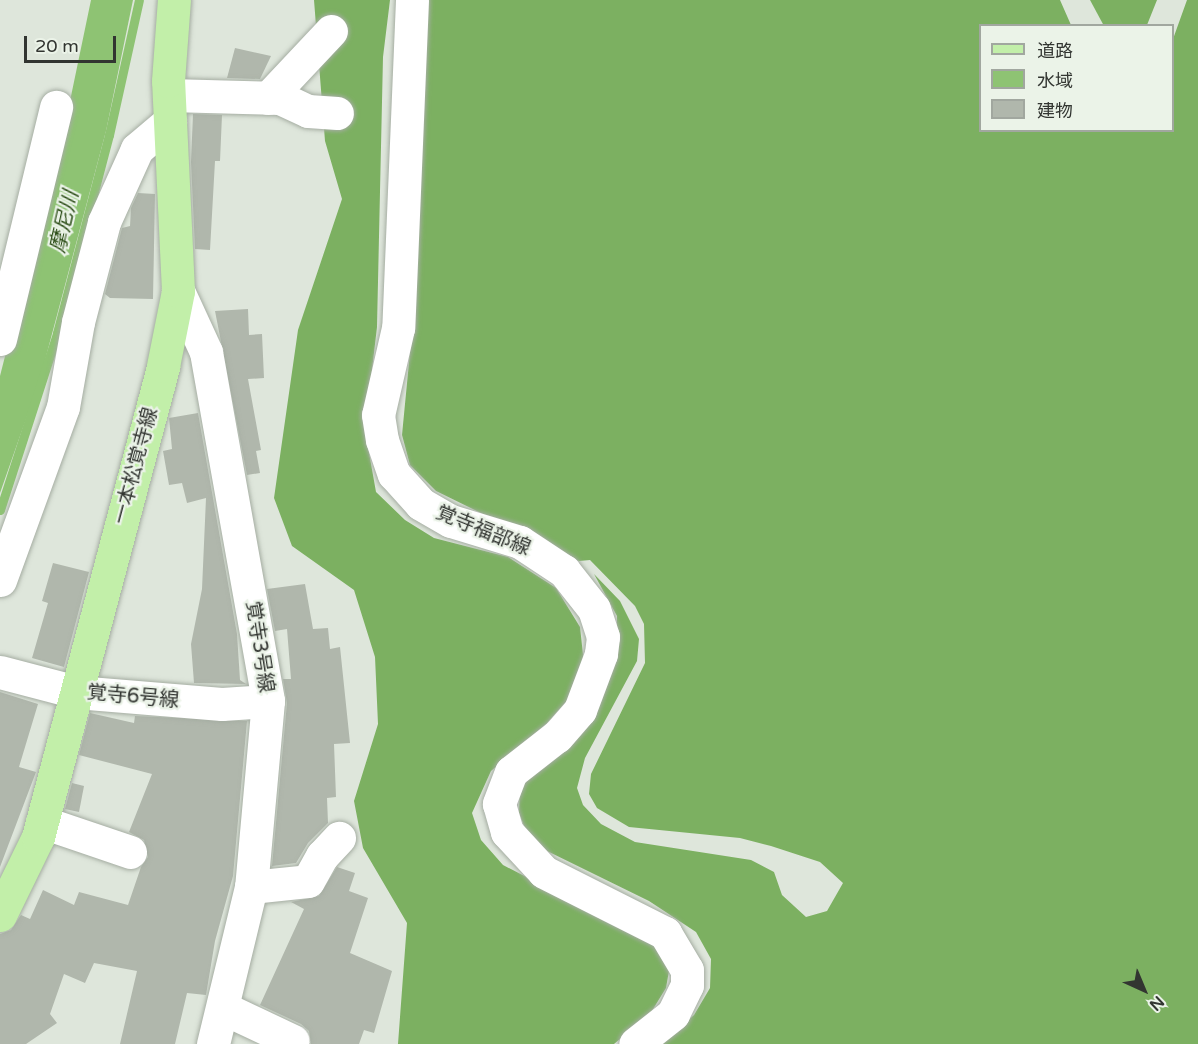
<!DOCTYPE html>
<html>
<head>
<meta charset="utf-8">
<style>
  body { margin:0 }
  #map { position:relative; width:1198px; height:1044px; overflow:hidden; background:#dee6db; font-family:"Varela Round","Noto Sans JP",sans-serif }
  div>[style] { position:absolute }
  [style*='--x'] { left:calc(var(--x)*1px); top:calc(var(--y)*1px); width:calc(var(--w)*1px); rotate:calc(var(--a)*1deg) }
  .forest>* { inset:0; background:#7cb061 }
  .water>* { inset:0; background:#8ec373 }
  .stream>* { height:9px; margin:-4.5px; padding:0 4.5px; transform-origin:4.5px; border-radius:4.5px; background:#8ec373 }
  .building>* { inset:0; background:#b0b7ac }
  .roads { filter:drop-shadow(0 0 2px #a5ada2) drop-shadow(0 0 2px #a5ada2) }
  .minor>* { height:33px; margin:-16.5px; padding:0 16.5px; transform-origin:16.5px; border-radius:16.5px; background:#fff }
  .major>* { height:33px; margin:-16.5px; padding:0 16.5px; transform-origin:16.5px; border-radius:16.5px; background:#c2efa9 }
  span { translate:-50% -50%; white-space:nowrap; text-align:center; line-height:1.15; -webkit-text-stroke:4.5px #ebf3e8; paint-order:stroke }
  .street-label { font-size:20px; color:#323531 }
  .water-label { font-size:21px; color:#2a4c15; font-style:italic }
  .legend { position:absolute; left:979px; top:24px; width:195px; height:108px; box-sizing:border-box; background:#ebf3e8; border:2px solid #a1a79f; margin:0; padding:8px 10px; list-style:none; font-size:18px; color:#323531 }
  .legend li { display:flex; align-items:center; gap:12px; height:30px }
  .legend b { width:30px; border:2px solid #a1a79f }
  .north { position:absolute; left:1114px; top:960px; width:60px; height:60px; -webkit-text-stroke:4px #ebf3e8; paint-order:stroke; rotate:136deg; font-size:16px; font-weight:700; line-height:24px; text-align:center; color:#323531 }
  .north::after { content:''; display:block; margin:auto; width:21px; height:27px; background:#323531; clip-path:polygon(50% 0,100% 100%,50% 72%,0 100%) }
  .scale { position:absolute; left:24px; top:36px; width:92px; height:27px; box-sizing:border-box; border:3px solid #323531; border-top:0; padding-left:8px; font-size:18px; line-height:21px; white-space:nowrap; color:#323531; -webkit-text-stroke:4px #ebf3e8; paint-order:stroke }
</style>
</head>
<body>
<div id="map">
  <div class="forest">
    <div style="clip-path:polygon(314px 0,390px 0,383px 57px,377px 327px,365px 430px,376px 492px,405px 520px,434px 538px,508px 557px,556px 588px,580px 627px,584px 664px,571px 696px,547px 723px,491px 771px,472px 813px,481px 840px,503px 865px,559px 894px,639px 928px,670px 965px,666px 988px,650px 1014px,614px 1044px,398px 1044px,407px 923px,363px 848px,354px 801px,378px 724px,375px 657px,354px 590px,292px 546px,274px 498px,298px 330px,342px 199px,325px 141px)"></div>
    <div style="clip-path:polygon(425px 0,1060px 0,1071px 25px,980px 26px,980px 130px,1172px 130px,1173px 39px,1187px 0,1198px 0,1198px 1044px,662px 1044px,694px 1015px,710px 988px,711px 959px,696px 932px,649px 901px,543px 849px,527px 833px,519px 813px,520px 785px,617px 656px,617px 616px,594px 574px,620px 601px,639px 639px,637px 661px,585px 758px,577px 788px,583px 805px,601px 824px,635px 842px,751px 860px,774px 872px,782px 895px,806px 917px,827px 911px,843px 883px,820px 862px,771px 846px,740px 838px,629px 827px,597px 808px,589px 794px,591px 774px,645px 663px,644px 624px,635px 606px,590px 560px,579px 561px,436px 491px,410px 465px,402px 435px,413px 321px)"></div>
    <div style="clip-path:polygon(1090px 0,1157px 0,1147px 25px,1104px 26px)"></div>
  </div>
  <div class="water">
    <div style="clip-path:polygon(91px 0,133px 0,106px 131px,40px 379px,0 493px,0 376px,70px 101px)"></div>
  </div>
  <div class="stream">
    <div style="--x:0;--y:510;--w:186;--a:-72.1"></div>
    <div style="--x:57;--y:333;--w:205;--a:-75.3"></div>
    <div style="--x:109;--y:135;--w:138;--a:-77.5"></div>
  </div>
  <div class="building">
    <div style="clip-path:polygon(235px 48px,271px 56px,260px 79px,227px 78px)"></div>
    <div style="clip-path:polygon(193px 114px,222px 115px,220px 161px,215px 161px,210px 250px,195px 249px,191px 162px)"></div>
    <div style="clip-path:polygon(138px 193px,155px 194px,153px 299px,110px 298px,105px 294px,122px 228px,130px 226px,131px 208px)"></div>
    <div style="clip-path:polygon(248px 309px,249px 335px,262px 334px,264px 378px,248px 379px,261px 450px,256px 451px,260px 473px,247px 475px,215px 311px)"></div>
    <div style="clip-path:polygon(198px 413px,237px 634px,240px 680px,246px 684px,194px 683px,191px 644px,202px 589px,206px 498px,187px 503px,182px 483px,169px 485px,163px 451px,172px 449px,169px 418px)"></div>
    <div style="clip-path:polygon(53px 563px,89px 572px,64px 667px,32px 658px,48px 603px,42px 601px)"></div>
    <div style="clip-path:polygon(305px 584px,313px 629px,328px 628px,330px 649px,340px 647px,350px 743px,334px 744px,336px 797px,327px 798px,328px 823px,308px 843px,296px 863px,272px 866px,287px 703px,283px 679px,291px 679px,287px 629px,275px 631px,267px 589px)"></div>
    <div style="clip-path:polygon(0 692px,38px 704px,19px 767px,36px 772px,0 867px)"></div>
    <div style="clip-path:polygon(90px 713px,134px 723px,135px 716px,247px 721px,233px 876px,215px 941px,206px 995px,187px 993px,175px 1044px,120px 1044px,137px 971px,94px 963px,85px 983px,64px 974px,50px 1014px,57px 1023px,26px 1044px,0 1044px,0 934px,11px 930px,21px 915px,30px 919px,43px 890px,74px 905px,79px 892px,128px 905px,141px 867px,148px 857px,144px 840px,129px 832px,152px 774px,79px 755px)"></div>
    <div style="clip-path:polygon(72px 783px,84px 786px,79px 812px,65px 809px)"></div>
    <div style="clip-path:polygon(337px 867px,355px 873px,349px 891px,368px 898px,350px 953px,392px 971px,374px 1033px,364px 1030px,359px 1044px,311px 1044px,309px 1031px,301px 1024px,260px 1005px,304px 909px,291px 902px,319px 896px)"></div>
  </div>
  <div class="roads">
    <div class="minor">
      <div style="--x:412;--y:0;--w:328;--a:92.4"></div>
      <div style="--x:398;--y:328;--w:89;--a:102.9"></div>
      <div style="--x:378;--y:415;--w:25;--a:81"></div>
      <div style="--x:382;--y:440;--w:36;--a:71"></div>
      <div style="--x:394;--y:474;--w:40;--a:48"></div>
      <div style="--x:421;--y:504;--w:34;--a:30"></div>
      <div style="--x:451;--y:521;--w:72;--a:16.9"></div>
      <div style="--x:520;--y:542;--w:53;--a:33.4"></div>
      <div style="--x:564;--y:571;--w:48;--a:51.7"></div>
      <div style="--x:594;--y:609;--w:29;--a:72"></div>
      <div style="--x:603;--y:637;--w:17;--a:97"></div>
      <div style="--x:601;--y:654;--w:60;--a:110.6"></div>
      <div style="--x:580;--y:710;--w:35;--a:131"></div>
      <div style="--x:557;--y:736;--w:58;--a:142"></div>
      <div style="--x:511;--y:772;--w:34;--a:111"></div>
      <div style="--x:499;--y:804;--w:29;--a:74"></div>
      <div style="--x:507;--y:832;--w:54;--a:47.2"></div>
      <div style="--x:544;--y:872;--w:136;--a:26.8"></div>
      <div style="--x:665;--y:933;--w:43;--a:59.3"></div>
      <div style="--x:687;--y:970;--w:15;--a:90"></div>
      <div style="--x:687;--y:985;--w:32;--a:116"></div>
      <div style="--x:673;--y:1014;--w:48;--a:141.7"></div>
      <div style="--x:169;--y:95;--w:111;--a:1.5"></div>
      <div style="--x:280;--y:98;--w:31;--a:25"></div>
      <div style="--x:308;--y:111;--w:29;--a:4"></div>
      <div style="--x:268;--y:98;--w:92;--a:-46.8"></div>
      <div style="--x:178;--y:291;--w:67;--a:65.3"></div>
      <div style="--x:206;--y:352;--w:354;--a:79.9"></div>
      <div style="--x:268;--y:701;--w:187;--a:95.2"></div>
      <div style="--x:251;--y:887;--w:162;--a:103.6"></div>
      <div style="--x:0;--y:339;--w:239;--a:-76.4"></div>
      <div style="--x:0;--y:580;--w:184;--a:-70"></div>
      <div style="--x:63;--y:407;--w:86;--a:-80"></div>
      <div style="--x:78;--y:322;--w:103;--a:-75.4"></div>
      <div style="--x:104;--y:222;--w:80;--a:-65.7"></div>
      <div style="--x:137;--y:149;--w:43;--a:-40.3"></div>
      <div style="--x:0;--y:672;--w:79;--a:14.7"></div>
      <div style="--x:76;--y:692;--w:146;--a:4.7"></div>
      <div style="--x:222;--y:704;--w:46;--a:-3.7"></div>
      <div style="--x:42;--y:822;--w:93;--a:18.8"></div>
      <div style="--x:251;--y:887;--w:57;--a:-6"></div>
      <div style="--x:308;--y:881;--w:29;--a:-61"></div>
      <div style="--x:322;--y:856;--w:25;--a:-47"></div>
      <div style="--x:223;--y:1008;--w:77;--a:25.2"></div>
    </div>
    <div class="major">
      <div style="--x:0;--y:915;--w:87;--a:-64"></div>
      <div style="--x:38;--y:837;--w:487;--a:-75.1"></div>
      <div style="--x:163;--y:366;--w:76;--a:-78.7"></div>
      <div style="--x:178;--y:291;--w:210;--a:-92.7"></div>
      <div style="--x:168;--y:81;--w:81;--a:-85.8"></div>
    </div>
  </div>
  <div class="street-label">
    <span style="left:136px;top:466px;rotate:-75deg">一本松覚寺線</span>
    <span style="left:483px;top:531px;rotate:22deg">覚寺福部線</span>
    <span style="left:259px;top:647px;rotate:81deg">覚寺3号線</span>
    <span style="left:133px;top:697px;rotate:5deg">覚寺6号線</span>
  </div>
  <div class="water-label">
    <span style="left:65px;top:222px;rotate:-77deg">摩尼川</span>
  </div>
  <ul class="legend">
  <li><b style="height:8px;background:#c2efa9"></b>道路</li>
  <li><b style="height:16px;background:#8ec373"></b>水域</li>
  <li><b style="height:16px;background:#b0b7ac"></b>建物</li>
  </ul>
  <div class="north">N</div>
  <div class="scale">20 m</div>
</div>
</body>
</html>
